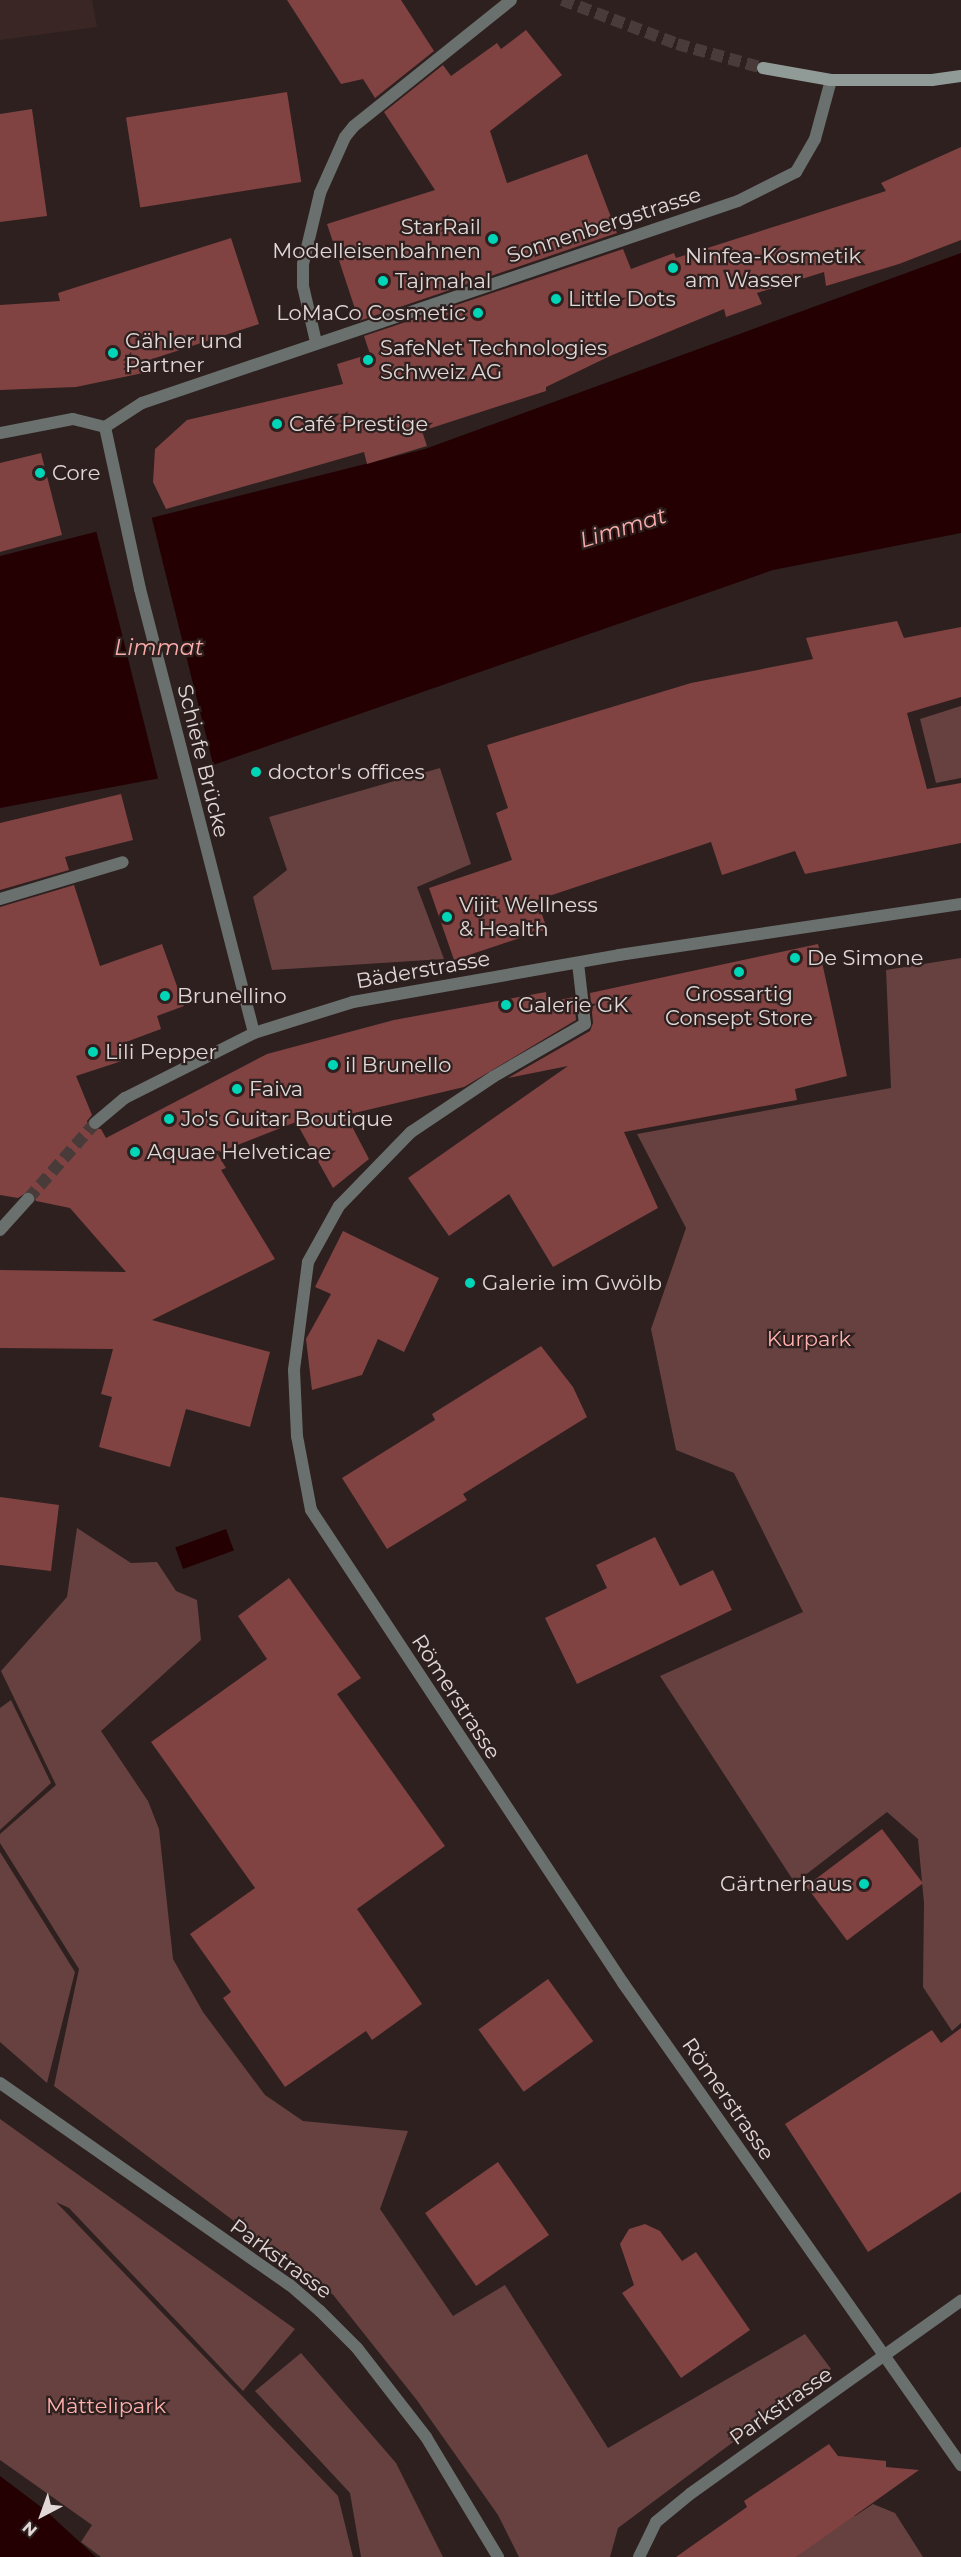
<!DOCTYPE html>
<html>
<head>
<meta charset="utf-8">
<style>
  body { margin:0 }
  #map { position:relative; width:961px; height:2557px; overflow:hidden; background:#2d201f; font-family:Montserrat,sans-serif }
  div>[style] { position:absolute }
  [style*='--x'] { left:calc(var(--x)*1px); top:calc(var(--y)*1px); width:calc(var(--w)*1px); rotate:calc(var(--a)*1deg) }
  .built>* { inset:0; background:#3a2625 }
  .green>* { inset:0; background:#674140 }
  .water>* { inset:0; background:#240002; transform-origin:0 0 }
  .pier>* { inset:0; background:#2d201f; transform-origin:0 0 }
  .building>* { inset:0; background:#814242; transform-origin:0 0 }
  .minor-tunnel>* { height:12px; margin-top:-6px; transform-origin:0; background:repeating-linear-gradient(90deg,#483b3a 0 12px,transparent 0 18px) }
  .secondary-tunnel>* { height:12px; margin-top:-6px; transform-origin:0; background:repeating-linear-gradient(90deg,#483b3a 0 12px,transparent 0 18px) }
  .minor>* { height:12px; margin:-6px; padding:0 6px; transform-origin:6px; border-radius:6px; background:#69706e }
  .secondary>* { height:12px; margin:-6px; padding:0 6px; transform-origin:6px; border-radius:6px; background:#909b98 }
  .dots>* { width:16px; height:16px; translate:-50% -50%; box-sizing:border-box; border:3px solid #2d201f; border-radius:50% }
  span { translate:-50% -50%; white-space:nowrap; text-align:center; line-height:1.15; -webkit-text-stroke:4.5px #2d201f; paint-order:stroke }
  .street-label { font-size:21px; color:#e0d7d6 }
  .poi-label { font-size:21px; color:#e0d7d6 }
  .right { translate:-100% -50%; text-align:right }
  .left { translate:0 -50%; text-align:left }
  .park-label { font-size:21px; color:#ffb0ad }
  .water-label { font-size:22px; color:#fbacaa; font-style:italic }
  .north { position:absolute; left:12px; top:2485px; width:60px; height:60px; -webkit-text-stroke:4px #2d201f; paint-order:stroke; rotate:221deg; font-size:16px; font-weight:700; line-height:24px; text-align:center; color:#e0d7d6 }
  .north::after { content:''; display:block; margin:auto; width:21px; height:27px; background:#e0d7d6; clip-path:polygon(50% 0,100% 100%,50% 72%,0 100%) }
</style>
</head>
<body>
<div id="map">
  <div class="built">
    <div style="clip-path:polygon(0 0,92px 0,97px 27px,0 40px)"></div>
  </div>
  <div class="green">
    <div style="clip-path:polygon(961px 706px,961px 778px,936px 783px,920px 719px)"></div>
    <div style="clip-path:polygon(440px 768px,471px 864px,417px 887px,444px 959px,272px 970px,253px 897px,287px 870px,269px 817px)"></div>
    <div style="clip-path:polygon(961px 958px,961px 2023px,952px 2031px,923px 1987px,924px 1903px,918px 1839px,887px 1812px,795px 1883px,660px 1676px,803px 1612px,734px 1473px,676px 1450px,651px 1329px,686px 1228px,637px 1134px,891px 1088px,886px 970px)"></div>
    <div style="clip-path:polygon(77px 1528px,131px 1563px,157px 1562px,176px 1591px,197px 1600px,201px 1640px,101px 1731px,148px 1801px,159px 1829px,173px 1959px,203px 2012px,265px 2095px,303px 2121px,408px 2131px,380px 2209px,453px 2316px,505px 2285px,608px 2448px,805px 2334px,831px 2369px,618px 2528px,610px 2557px,519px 2557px,498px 2515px,416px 2399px,334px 2296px,54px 2086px,79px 1969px,0 1843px,0 1834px,56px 1785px,1px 1671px,67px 1597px)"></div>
    <div style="clip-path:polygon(11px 1700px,51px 1783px,0 1830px,0 1708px)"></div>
    <div style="clip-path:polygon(0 1852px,75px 1972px,47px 2083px,0 2042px)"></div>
    <div style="clip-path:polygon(0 2119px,295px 2329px,243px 2391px,69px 2208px,56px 2202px,338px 2496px,353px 2557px,101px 2557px,81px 2542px,92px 2525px,0 2460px)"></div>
    <div style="clip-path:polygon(301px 2353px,396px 2463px,443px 2557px,361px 2557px,350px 2493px,255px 2391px)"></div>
    <div style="clip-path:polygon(873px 2504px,895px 2513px,923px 2557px,796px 2557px,850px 2511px,855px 2516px)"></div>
  </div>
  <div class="water">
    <div style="clip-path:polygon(961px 253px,961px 533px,773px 570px,193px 772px,0 808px,0 556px,425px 449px)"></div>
    <div style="left:226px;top:1529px;width:23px;height:54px;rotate:70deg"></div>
    <div style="clip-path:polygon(0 2476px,45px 2510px,96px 2557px,0 2557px)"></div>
  </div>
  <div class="pier">
    <div style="left:151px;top:515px;width:260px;height:57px;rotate:76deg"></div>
  </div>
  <div class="building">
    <div style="clip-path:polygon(287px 0,401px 0,434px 51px,375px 98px,363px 79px,341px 84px)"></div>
    <div style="clip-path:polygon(526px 30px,562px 75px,490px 131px,507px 183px,587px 154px,617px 233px,359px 321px,327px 224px,435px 190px,384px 112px,443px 65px,451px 76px,497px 43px,501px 49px)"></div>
    <div style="left:287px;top:92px;width:91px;height:163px;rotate:81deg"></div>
    <div style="clip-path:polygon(32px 109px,47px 216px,0 222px,0 114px)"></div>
    <div style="clip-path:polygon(961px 147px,961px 240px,899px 264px,826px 286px,824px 272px,757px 293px,762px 304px,726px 317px,724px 309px,610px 356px,546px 387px,546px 391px,422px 431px,427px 446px,367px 464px,364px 452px,166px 509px,153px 482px,155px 449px,187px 420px,343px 384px,337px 364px,370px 354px,364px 336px,623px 249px,631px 269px,674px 253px,676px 258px,789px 222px,886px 191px,881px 183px)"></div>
    <div style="clip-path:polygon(231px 238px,259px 324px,140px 363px,143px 373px,76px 387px,0 390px,0 305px,60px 301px,58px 293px)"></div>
    <div style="clip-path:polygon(41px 453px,62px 535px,0 552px,0 463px)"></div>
    <div style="clip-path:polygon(897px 621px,904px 638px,961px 627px,961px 697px,907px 713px,927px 789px,961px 783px,961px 843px,805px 874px,795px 851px,722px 875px,711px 842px,537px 900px,547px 929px,454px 960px,429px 888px,512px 860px,496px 813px,508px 808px,487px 745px,691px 683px,813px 659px,806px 638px)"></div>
    <div style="clip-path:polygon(121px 794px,133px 840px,65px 857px,69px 870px,0 890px,0 823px)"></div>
    <div style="clip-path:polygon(74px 885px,100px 966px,162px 944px,184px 1006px,157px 1016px,161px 1029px,126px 1042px,131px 1058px,76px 1076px,92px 1115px,87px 1121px,88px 1128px,101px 1129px,106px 1138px,267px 1054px,394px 1020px,546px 992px,547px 1002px,574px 997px,576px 1020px,464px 1087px,346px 1115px,369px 1159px,333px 1188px,296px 1122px,217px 1153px,226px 1168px,221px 1170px,275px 1259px,152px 1320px,270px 1352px,250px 1427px,186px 1409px,170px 1467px,99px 1447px,112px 1397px,101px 1394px,113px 1349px,0 1348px,0 1270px,126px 1272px,70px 1208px,36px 1201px,29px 1191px,18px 1198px,0 1195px,0 907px)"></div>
    <div style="clip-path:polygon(818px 944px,847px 1076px,795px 1089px,797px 1100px,624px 1132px,658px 1208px,553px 1267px,509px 1194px,449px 1236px,408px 1178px,568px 1066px,508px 1078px,590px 1031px,593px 1023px,590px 993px)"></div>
    <div style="clip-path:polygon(343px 1231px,439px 1278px,404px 1352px,378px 1339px,362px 1375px,312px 1390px,306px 1339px,331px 1294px,315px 1287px)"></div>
    <div style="clip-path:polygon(541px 1346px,573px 1387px,587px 1417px,463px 1494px,467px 1500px,387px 1549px,342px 1478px,435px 1420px,432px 1414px)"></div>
    <div style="clip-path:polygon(0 1497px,59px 1505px,51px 1571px,0 1565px)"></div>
    <div style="clip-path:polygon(655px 1537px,680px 1586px,713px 1570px,732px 1610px,577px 1684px,545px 1618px,607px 1588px,596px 1565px)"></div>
    <div style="clip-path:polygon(289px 1578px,361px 1678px,337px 1694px,445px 1846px,357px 1909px,422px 2004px,372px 2040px,366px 2031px,285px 2087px,223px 1998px,231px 1992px,190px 1934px,255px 1888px,151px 1742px,267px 1659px,238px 1616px)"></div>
    <div style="left:882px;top:1829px;width:68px;height:95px;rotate:53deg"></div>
    <div style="left:548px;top:1979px;width:77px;height:86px;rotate:54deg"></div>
    <div style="clip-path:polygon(961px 2028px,961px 2192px,868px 2252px,785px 2124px,932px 2030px,941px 2043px)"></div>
    <div style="left:498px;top:2162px;width:89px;height:89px;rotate:55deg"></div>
    <div style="clip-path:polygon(645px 2224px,660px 2231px,682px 2261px,696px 2252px,750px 2330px,681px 2378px,622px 2293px,634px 2285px,620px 2244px,629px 2229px)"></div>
    <div style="clip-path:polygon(829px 2444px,838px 2456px,886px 2461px,886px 2467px,919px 2470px,796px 2557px,676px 2557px,747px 2507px,744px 2501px)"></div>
  </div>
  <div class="minor-tunnel">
    <div style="--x:28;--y:1199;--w:101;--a:-48.6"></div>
  </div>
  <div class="secondary-tunnel">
    <div style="--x:562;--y:0;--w:123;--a:20.9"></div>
    <div style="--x:677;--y:44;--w:89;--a:15.6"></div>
  </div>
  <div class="minor">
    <div style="--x:316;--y:342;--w:57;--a:-103.1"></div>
    <div style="--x:303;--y:286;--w:22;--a:-90"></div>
    <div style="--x:303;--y:264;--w:73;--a:-76.5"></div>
    <div style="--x:320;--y:193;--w:61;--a:-65.9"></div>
    <div style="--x:345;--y:137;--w:14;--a:-51"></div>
    <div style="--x:354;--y:126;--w:201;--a:-38.7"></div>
    <div style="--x:105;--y:427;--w:44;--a:-33"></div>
    <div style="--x:142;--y:403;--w:629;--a:-18.72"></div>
    <div style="--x:738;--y:201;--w:65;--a:-26.6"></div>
    <div style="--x:796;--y:172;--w:38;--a:-60"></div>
    <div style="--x:815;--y:139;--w:61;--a:-74.8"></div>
    <div style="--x:105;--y:427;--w:166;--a:77.8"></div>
    <div style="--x:140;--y:589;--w:458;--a:75.6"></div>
    <div style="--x:0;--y:433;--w:74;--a:-10.9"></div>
    <div style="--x:73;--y:419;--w:33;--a:14"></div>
    <div style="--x:0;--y:899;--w:128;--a:-16.7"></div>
    <div style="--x:578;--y:963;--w:61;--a:83.5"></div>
    <div style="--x:585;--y:1024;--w:106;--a:150.1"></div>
    <div style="--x:493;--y:1077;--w:99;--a:146.1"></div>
    <div style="--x:411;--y:1132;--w:103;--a:134.2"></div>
    <div style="--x:339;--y:1206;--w:64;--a:119"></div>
    <div style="--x:308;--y:1262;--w:109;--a:97.4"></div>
    <div style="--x:294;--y:1370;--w:66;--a:87.4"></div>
    <div style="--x:297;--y:1436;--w:75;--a:79.3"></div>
    <div style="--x:311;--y:1510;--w:567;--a:56.59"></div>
    <div style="--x:623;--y:1983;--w:589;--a:54.96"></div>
    <div style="--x:95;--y:1123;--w:39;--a:-40"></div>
    <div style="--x:125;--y:1098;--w:144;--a:-26.7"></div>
    <div style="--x:254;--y:1033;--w:104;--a:-17.4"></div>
    <div style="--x:353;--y:1002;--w:270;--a:-10"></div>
    <div style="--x:619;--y:955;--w:346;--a:-8.5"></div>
    <div style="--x:0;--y:1230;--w:42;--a:-47.9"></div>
    <div style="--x:0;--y:2083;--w:353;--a:34.9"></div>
    <div style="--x:290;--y:2285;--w:40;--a:41"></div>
    <div style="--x:320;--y:2311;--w:52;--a:45"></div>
    <div style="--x:357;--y:2348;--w:113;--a:52.2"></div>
    <div style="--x:426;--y:2437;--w:140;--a:59"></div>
    <div style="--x:639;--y:2557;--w:39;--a:-64"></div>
    <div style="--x:656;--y:2522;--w:44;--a:-39.5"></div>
    <div style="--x:690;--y:2494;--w:333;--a:-35.5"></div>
  </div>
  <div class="secondary">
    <div style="--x:763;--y:68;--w:69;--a:10"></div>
    <div style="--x:831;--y:80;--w:101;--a:0"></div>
    <div style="--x:932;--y:80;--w:29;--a:-8"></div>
  </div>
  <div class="dots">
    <div style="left:493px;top:239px;background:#00d5b7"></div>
    <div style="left:673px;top:268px;background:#00d5b7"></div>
    <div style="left:383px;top:281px;background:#00d5b7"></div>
    <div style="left:556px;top:299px;background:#00d5b7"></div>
    <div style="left:478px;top:313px;background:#00d5b7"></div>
    <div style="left:113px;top:353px;background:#00d5b7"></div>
    <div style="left:368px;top:360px;background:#00d5b7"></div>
    <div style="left:277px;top:424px;background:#00d5b7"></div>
    <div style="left:40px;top:473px;background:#00d5b7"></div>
    <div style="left:256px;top:772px;background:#00d5b7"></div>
    <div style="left:447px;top:917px;background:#00d5b7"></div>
    <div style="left:795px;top:958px;background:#00d5b7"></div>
    <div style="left:739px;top:972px;background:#00d5b7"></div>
    <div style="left:165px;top:996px;background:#00d5b7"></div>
    <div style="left:506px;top:1005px;background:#00d5b7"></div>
    <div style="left:93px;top:1052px;background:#00d5b7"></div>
    <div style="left:333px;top:1065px;background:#00d5b7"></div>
    <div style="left:237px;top:1089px;background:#00d5b7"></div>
    <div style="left:169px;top:1119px;background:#00d5b7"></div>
    <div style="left:135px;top:1152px;background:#00d5b7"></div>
    <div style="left:470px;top:1283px;background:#00d5b7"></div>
    <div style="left:864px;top:1884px;background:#00d5b7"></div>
  </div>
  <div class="street-label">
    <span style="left:604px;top:225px;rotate:-18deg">Sonnenbergstrasse</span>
    <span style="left:203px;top:761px;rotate:76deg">Schiefe Brücke</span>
    <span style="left:423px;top:970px;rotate:-10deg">Bäderstrasse</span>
    <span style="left:456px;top:1697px;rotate:57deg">Römerstrasse</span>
    <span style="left:728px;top:2099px;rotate:55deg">Römerstrasse</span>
    <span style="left:281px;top:2259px;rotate:36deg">Parkstrasse</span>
    <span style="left:781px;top:2406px;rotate:-35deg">Parkstrasse</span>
  </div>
  <div class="poi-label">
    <span class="right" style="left:481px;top:239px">StarRail<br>Modelleisenbahnen</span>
    <span class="left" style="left:685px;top:268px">Ninfea-Kosmetik<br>am Wasser</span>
    <span class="left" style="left:395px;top:281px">Tajmahal</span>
    <span class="left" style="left:568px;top:299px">Little Dots</span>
    <span class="right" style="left:466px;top:313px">LoMaCo Cosmetic</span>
    <span class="left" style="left:125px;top:353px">Gähler und<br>Partner</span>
    <span class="left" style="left:380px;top:360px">SafeNet Technologies<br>Schweiz AG</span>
    <span class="left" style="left:289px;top:424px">Café Prestige</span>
    <span class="left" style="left:52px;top:473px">Core</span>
    <span class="left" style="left:268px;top:772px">doctor's offices</span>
    <span class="left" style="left:459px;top:917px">Vijit Wellness<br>&amp; Health</span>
    <span class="left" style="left:807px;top:958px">De Simone</span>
    <span style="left:739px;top:1006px">Grossartig<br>Consept Store</span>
    <span class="left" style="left:177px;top:996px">Brunellino</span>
    <span class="left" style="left:518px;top:1005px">Galerie GK</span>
    <span class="left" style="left:105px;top:1052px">Lili Pepper</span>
    <span class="left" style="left:345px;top:1065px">il Brunello</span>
    <span class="left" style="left:249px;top:1089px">Faiva</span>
    <span class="left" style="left:181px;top:1119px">Jo's Guitar Boutique</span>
    <span class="left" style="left:147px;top:1152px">Aquae Helveticae</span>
    <span class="left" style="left:482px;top:1283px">Galerie im Gwölb</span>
    <span class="right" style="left:852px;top:1884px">Gärtnerhaus</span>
  </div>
  <div class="park-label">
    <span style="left:809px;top:1339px">Kurpark</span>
    <span style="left:106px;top:2406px">Mättelipark</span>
  </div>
  <div class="water-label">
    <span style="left:623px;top:528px;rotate:-17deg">Limmat</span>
    <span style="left:159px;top:648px">Limmat</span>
  </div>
  <div class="north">N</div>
</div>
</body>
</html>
